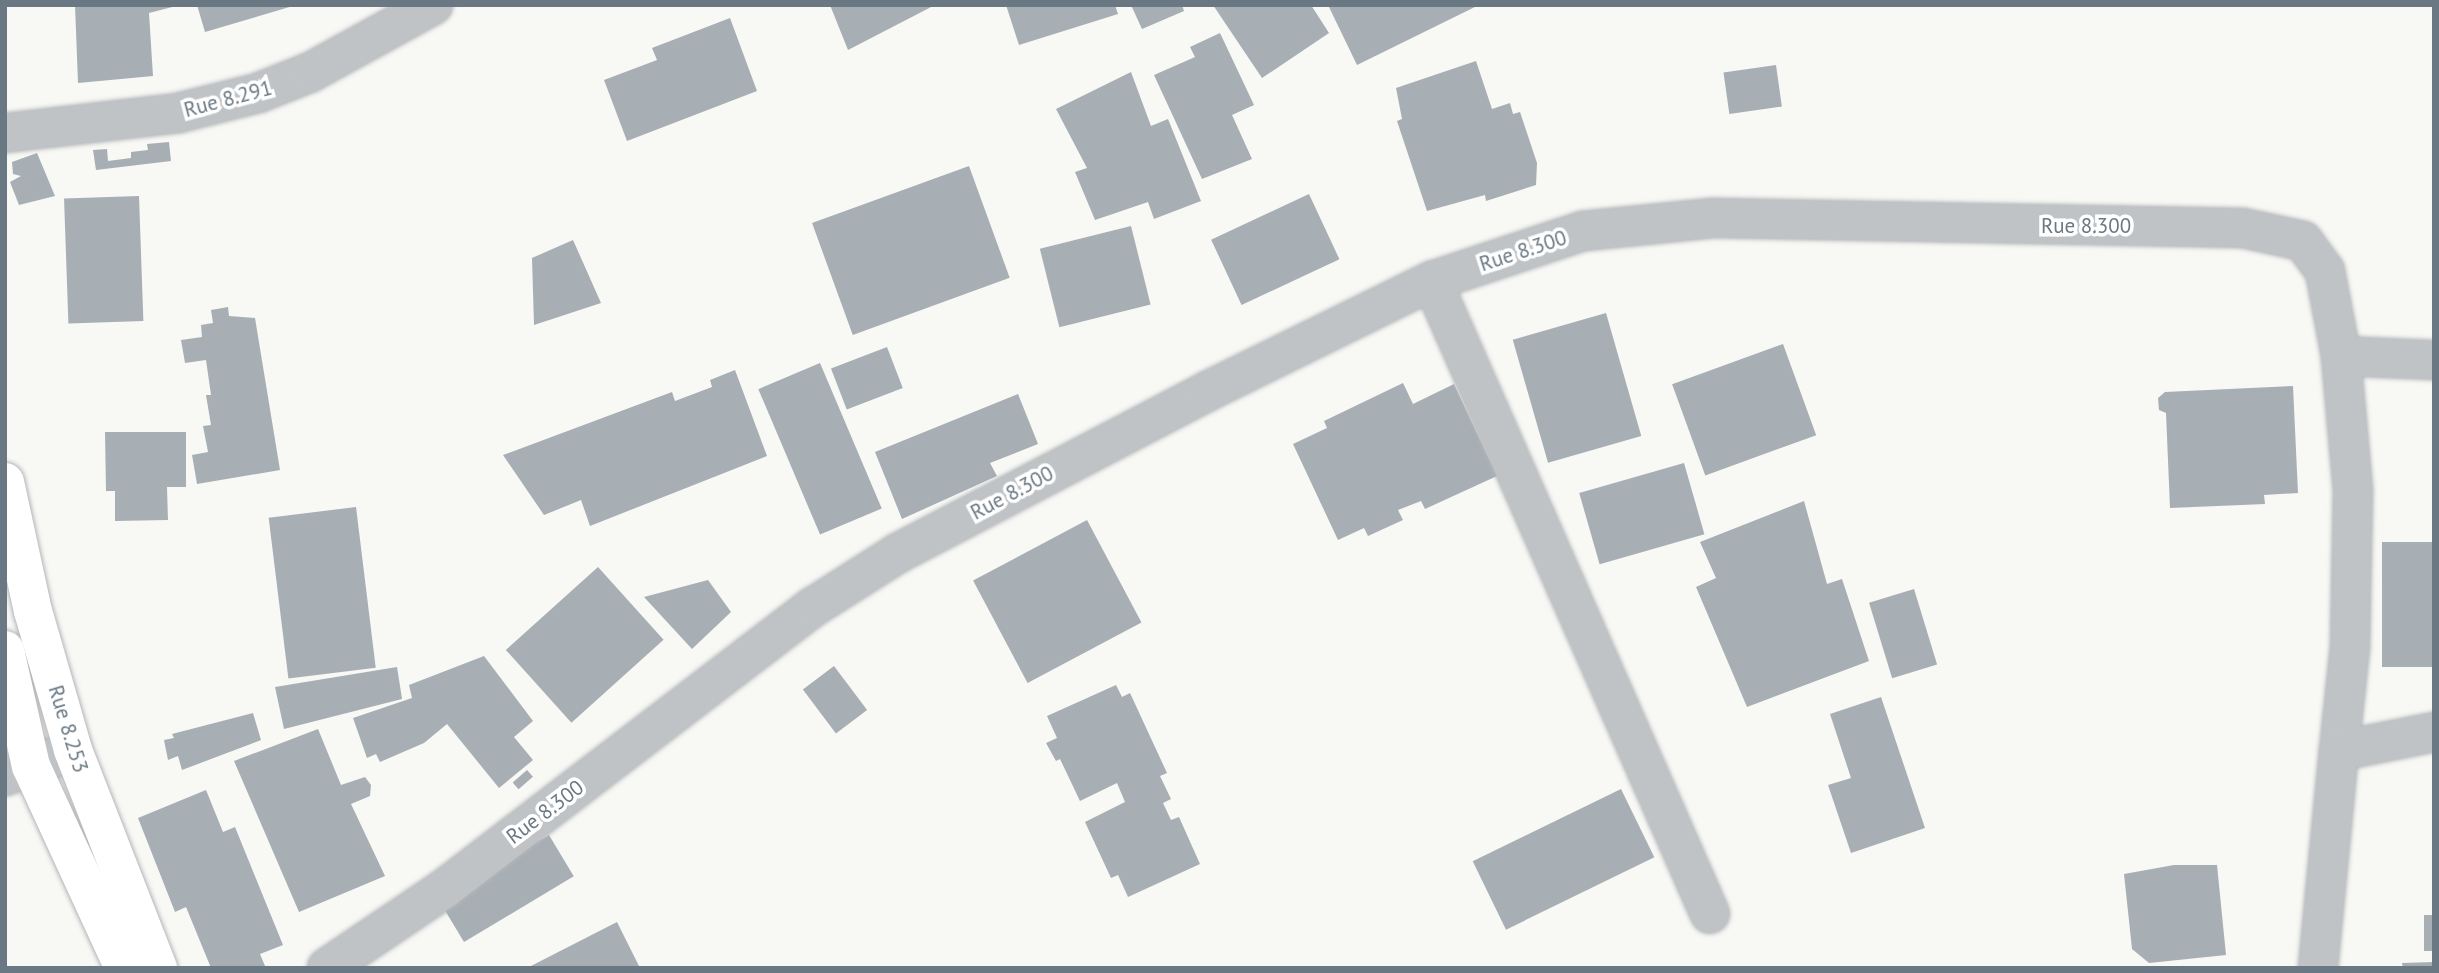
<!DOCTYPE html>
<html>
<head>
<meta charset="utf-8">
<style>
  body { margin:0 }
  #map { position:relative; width:2439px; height:973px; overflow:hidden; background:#f8f8f5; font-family:"PT Sans",sans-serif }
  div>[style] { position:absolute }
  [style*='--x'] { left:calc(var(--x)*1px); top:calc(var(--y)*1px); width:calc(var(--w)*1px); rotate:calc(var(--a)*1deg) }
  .building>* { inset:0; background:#a7aeb4; transform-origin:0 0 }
  .roads { filter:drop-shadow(0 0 2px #b3b6b9) drop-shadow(0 0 2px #b3b6b9) }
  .minor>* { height:38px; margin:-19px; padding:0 19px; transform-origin:19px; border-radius:19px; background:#bfc3c6 }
  .highway>* { height:38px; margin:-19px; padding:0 19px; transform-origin:19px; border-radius:19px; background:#fff }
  span { translate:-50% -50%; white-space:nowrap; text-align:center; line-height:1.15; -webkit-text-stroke:7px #fff; paint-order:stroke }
  .street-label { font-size:21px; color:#6a7883 }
  .frame { position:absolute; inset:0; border:7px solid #6a7883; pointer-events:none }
</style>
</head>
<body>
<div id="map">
  <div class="building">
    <div style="clip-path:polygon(75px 5px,180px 5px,149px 13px,153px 76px,78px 83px)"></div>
    <div style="clip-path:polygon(197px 5px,293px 5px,293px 6px,205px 32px)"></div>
    <div style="clip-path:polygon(830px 5px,935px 5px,848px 50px)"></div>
    <div style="clip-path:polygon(1006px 5px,1115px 5px,1118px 14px,1019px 45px)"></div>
    <div style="clip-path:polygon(1131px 5px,1182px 5px,1184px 11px,1142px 29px)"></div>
    <div style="clip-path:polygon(1213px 5px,1311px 5px,1329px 33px,1262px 78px)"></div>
    <div style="clip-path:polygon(1328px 5px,1479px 5px,1357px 65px)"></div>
    <div style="clip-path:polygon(730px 18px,757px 91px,627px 141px,604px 80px,657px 60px,652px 48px)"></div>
    <div style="clip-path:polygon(1220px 33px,1254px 105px,1232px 115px,1252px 159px,1202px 179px,1154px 75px,1195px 57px,1190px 47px)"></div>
    <div style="clip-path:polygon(1476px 61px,1492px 109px,1510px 103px,1513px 114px,1520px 112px,1537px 163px,1536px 185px,1486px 201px,1485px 195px,1427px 211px,1397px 121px,1402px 119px,1396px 88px)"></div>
    <div style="left:1776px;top:65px;width:42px;height:53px;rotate:82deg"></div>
    <div style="clip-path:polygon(1131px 72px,1151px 126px,1168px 119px,1201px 201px,1154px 219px,1148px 202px,1095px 220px,1075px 172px,1087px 168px,1056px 109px)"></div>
    <div style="clip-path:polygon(169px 142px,171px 161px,96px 170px,93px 150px,107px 149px,108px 161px,131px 158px,131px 152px,148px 150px,147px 144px)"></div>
    <div style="clip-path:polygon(37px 153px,55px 196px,19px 205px,10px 182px,21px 176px,13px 174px,12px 162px)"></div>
    <div style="left:969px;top:166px;width:119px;height:167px;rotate:70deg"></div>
    <div style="left:1309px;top:194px;width:72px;height:108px;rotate:65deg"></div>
    <div style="left:139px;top:196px;width:125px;height:75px;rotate:88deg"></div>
    <div style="left:1131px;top:226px;width:81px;height:94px;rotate:76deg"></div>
    <div style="clip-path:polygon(573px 240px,601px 303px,534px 325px,532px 258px)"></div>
    <div style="clip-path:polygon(228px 307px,229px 316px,255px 318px,280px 470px,197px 484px,192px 455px,208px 452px,203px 426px,211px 425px,206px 395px,211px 395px,206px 360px,185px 363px,181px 340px,202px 337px,201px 325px,213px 323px,211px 310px)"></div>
    <div style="left:1606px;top:313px;width:128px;height:97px;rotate:74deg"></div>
    <div style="left:1783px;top:344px;width:97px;height:118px;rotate:70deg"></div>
    <div style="left:887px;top:347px;width:44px;height:60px;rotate:69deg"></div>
    <div style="left:820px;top:363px;width:158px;height:67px;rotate:67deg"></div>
    <div style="clip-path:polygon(735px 370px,767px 456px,590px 526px,581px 500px,544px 515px,503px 455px,672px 392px,675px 401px,712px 387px,710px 380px)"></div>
    <div style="clip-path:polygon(1403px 383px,1413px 404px,1454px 384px,1497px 476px,1425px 509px,1421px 501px,1398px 510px,1403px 520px,1368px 536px,1364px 528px,1338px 540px,1293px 444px,1327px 428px,1324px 421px)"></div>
    <div style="clip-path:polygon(2293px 386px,2298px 493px,2264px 495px,2265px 504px,2170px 508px,2166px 413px,2159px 410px,2158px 398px,2165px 392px)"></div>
    <div style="clip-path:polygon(1018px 394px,1038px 444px,990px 463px,997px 476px,902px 519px,875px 452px)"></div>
    <div style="clip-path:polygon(105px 432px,186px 432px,186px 487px,167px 487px,168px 520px,115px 521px,115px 491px,106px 491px)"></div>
    <div style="left:1684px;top:463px;width:74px;height:109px;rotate:74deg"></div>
    <div style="clip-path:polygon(1804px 501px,1827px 584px,1842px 579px,1869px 661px,1747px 707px,1696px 587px,1716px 578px,1700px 542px)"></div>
    <div style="left:356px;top:507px;width:162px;height:88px;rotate:83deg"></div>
    <div style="left:1087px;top:520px;width:116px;height:129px;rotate:62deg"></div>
    <div style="left:2434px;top:542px;width:125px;height:52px;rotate:90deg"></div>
    <div style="left:598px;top:567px;width:98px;height:124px;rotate:48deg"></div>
    <div style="clip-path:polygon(708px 580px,731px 612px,692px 649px,644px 597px)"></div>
    <div style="left:1914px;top:589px;width:79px;height:47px;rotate:73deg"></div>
    <div style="clip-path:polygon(484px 656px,533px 721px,514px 737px,533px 760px,499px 788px,447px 724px,424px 743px,380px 762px,376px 754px,367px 758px,353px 718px,412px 698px,409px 685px)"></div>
    <div style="left:834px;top:666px;width:55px;height:39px;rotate:53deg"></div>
    <div style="clip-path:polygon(397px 667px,402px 699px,284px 729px,275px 687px)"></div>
    <div style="clip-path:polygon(1116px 685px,1122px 697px,1130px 693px,1167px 773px,1160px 776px,1171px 799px,1163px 803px,1171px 820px,1179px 817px,1200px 864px,1128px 897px,1118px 875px,1111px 878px,1085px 822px,1125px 802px,1117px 783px,1080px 801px,1060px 759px,1056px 761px,1046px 743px,1057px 738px,1047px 716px)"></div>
    <div style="clip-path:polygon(1881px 697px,1925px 828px,1851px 853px,1828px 785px,1851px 778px,1830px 714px)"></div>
    <div style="clip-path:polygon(253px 713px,261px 740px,182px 770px,178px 756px,168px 760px,164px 740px,174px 738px,172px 734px)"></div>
    <div style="clip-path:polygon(318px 729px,341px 785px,365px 777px,371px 785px,370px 796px,351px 804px,385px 876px,299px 912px,234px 761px)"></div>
    <div style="left:527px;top:770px;width:9px;height:19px;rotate:49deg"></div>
    <div style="left:1621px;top:789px;width:76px;height:165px;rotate:64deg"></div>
    <div style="clip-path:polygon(206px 790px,223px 832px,235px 827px,283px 945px,260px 954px,265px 966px,262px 968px,211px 968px,186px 907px,175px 912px,138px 818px)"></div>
    <div style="left:549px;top:835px;width:48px;height:128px;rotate:59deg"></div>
    <div style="clip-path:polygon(2174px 865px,2217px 865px,2226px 955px,2149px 963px,2132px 949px,2124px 874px)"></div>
    <div style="left:2434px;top:915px;width:36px;height:10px;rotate:90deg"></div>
    <div style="clip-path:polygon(617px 922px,640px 968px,527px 968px)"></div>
    <div style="clip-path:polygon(2434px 962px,2434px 968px,2403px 968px,2402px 963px)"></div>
  </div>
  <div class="roads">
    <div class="minor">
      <div style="--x:5;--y:133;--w:174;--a:-6.6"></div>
      <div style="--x:178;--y:113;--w:82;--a:-14"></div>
      <div style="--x:258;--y:93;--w:57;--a:-21.6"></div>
      <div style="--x:311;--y:72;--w:139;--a:-28.8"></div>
      <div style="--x:1432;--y:281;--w:691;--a:66.29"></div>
      <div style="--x:2341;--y:356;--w:93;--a:2.5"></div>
      <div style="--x:5;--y:776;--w:73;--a:-20.9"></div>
      <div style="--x:327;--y:968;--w:141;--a:-34"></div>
      <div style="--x:444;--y:889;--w:464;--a:-37.4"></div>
      <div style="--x:813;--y:607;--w:101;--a:-32.4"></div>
      <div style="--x:898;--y:553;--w:350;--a:-27.6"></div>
      <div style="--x:1208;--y:391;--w:250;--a:-26.2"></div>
      <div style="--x:1432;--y:281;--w:159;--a:-18.3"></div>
      <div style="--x:1583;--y:231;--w:131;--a:-5.7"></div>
      <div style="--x:1713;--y:218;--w:530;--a:1.08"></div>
      <div style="--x:2243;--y:228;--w:61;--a:12.2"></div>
      <div style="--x:2303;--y:241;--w:37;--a:54"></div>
      <div style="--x:2325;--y:271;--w:86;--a:79.3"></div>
      <div style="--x:2341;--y:356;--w:135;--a:84.9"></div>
      <div style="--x:2353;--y:490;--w:157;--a:91.1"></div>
      <div style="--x:2350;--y:647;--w:105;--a:96"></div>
      <div style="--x:2339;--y:751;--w:97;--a:-11.3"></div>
      <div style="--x:2318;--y:968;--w:218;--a:-84.5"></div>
    </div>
    <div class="highway">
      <div style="--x:5;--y:482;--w:132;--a:77.8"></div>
      <div style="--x:33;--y:611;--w:145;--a:73.9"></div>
      <div style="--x:73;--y:750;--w:234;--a:68.7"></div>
      <div style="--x:5;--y:650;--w:119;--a:77.4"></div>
      <div style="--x:31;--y:766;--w:222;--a:65.3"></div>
    </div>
  </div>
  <div class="street-label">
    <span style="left:228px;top:99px;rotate:-15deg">Rue 8.291</span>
    <span style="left:2086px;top:226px">Rue 8.300</span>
    <span style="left:1523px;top:251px;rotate:-18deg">Rue 8.300</span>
    <span style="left:1012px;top:493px;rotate:-28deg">Rue 8.300</span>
    <span style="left:68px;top:729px;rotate:73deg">Rue 8.253</span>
    <span style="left:545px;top:812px;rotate:-37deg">Rue 8.300</span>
  </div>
  <div class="frame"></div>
</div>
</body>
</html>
